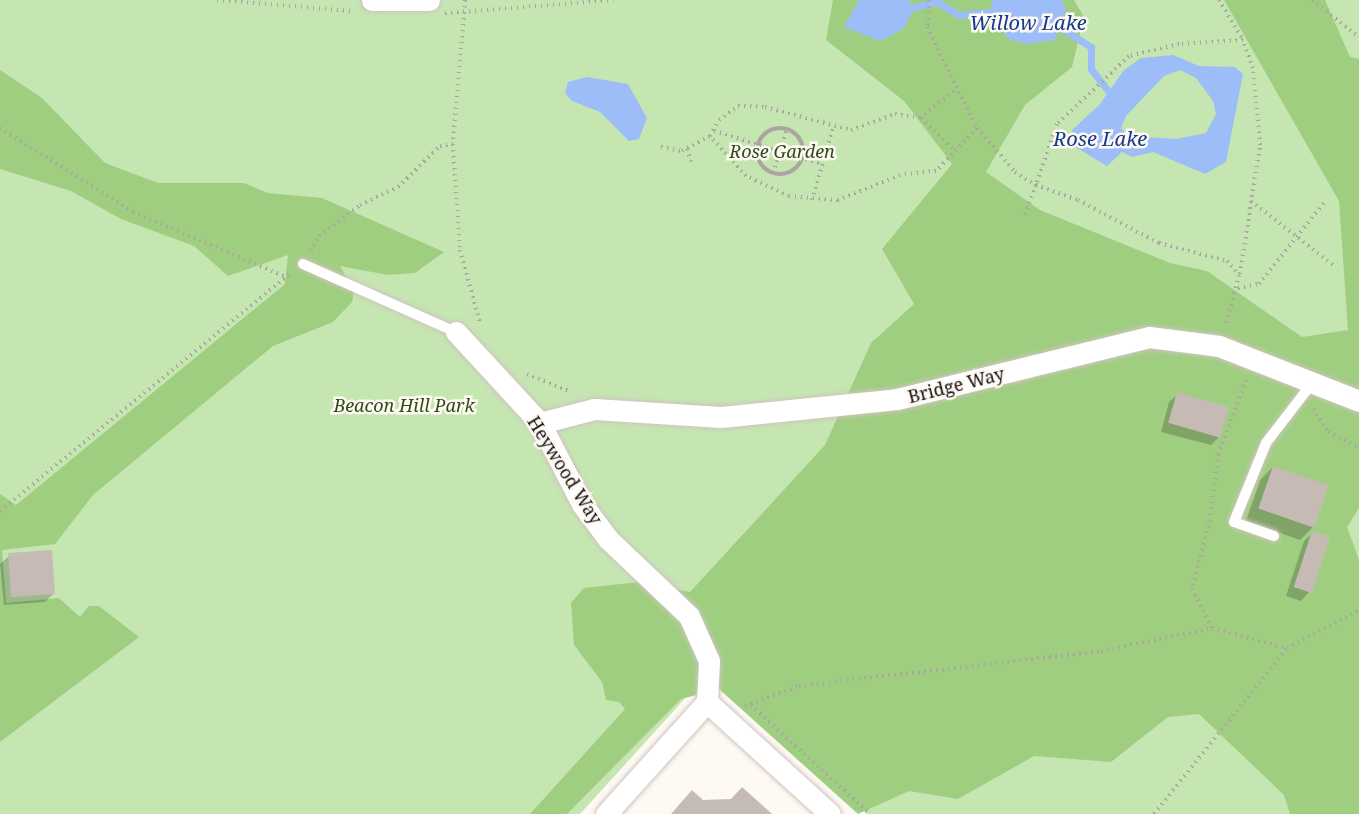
<!DOCTYPE html>
<html>
<head>
<meta charset="utf-8">
<style>
  body { margin:0 }
  #map { position:relative; width:1359px; height:814px; overflow:hidden; background:#fff9f4; font-family:"Noto Serif",serif }
  div>[style] { position:absolute }
  [style*='--x'] { left:calc(var(--x)*1px); top:calc(var(--y)*1px); width:calc(var(--w)*1px); rotate:calc(var(--a)*1deg) }
  .green>* { inset:0; background:#c5e6b1 }
  .forest>* { inset:0; background:#a0ce81 }
  .water>* { inset:0; background:#9dbdf8 }
  .shadow>* { inset:0; background:#0003 }
  .stream>* { height:7px; margin:-3.5px; padding:0 3.5px; transform-origin:3.5px; border-radius:3.5px; background:#9dbdf8 }
  .building>* { inset:0; background:#c5bbb4; transform-origin:0 0 }
  .path>* { height:4px; margin-top:-2px; transform-origin:0; background:repeating-linear-gradient(90deg,#aaa5a1 0 1.5px,transparent 0 6px) }
  .path>.ring { margin:-2px; padding:0; box-sizing:content-box; background:none; border:4px solid #aaa5a1; border-radius:50% }
  .roads { filter:drop-shadow(0 0 2px #cfc4be) drop-shadow(0 0 2px #cfc4be) }
  .lane>* { height:10px; margin:-5px; padding:0 5px; transform-origin:5px; border-radius:5px; background:#fff }
  .street>* { height:21px; margin:-10.5px; padding:0 10.5px; transform-origin:10.5px; border-radius:10.5px; background:#fff }
  span { translate:-50% -50%; white-space:nowrap; text-align:center; line-height:1.15; -webkit-text-stroke:5px #fff9f4; paint-order:stroke }
  .park-label { font-size:18px; color:#2f4d18; font-style:italic }
  .street-label { font-size:18px; color:#15120f }
  .water-label { font-size:20px; color:#123a8d; font-style:italic }
</style>
</head>
<body>
<div id="map">
  <div class="green">
    <div style="clip-path:polygon(0 0,1359px 0,1359px 814px,867px 814px,710px 671px,580px 814px,0 814px)"></div>
  </div>
  <div class="forest">
    <div style="clip-path:polygon(833px 0,1074px 0,1084px 17px,1072px 67px,1025px 105px,986px 172px,1040px 210px,1170px 263px,1207px 271px,1302px 337px,1348px 330px,1339px 201px,1224px 0,1325px 0,1350px 57px,1359px 59px,1359px 508px,1347px 527px,1359px 560px,1359px 814px,1290px 814px,1284px 795px,1199px 714px,1168px 717px,1111px 762px,1034px 756px,958px 799px,909px 791px,858px 814px,719px 689px,681px 699px,567px 814px,530px 814px,625px 709px,619px 702px,606px 700px,602px 682px,574px 645px,571px 603px,584px 588px,639px 582px,690px 592px,825px 445px,871px 343px,914px 304px,882px 249px,952px 164px,904px 101px,826px 40px)"></div>
    <div style="clip-path:polygon(0 70px,42px 98px,105px 163px,158px 183px,244px 183px,268px 193px,322px 198px,444px 252px,415px 273px,388px 275px,340px 266px,354px 291px,352px 302px,333px 322px,273px 346px,93px 495px,55px 544px,2px 550px,6px 603px,59px 598px,80px 617px,89px 606px,99px 606px,139px 637px,0 742px,0 494px,16px 505px,285px 284px,288px 255px,228px 276px,194px 246px,121px 219px,71px 191px,0 169px)"></div>
  </div>
  <div class="water">
    <div style="clip-path:polygon(859px 0,910px 0,912px 14px,903px 29px,880px 41px,844px 27px)"></div>
    <div style="clip-path:polygon(993px 0,1062px 0,1066px 10px,1055px 40px,1026px 44px,1010px 40px,989px 16px)"></div>
    <div style="clip-path:polygon(evenodd,1173px 55px,1199px 66px,1235px 67px,1243px 74px,1226px 162px,1205px 174px,1153px 152px,1132px 157px,1122px 152px,1107px 166px,1075px 147px,1072px 130px,1100px 104px,1124px 70px,1141px 58px,1173px 55px,1180px 70px,1196px 78px,1213px 101px,1216px 114px,1206px 133px,1176px 139px,1128px 136px,1121px 128px,1126px 116px,1164px 76px,1180px 70px)"></div>
    <div style="clip-path:polygon(587px 77px,628px 84px,647px 118px,639px 139px,629px 141px,600px 112px,572px 101px,565px 93px,568px 82px)"></div>
  </div>
  <div class="shadow">
    <div style="clip-path:polygon(1178px 394px,1219px 437px,1211px 445px,1161px 432px,1169px 402px)"></div>
    <div style="clip-path:polygon(1273px 467px,1313px 527px,1300px 540px,1246px 521px,1260px 480px)"></div>
    <div style="clip-path:polygon(1313px 533px,1328px 538px,1309px 592px,1301px 601px,1286px 596px,1304px 541px)"></div>
    <div style="clip-path:polygon(9px 556px,54px 593px,45px 602px,4px 605px,0 564px)"></div>
  </div>
  <div class="stream">
    <div style="--x:911;--y:8;--w:28;--a:-13"></div>
    <div style="--x:938;--y:2;--w:24;--a:33"></div>
    <div style="--x:958;--y:15;--w:32;--a:-5"></div>
    <div style="--x:1059;--y:27;--w:38;--a:32"></div>
    <div style="--x:1091;--y:47;--w:22;--a:90"></div>
    <div style="--x:1091;--y:69;--w:29;--a:52"></div>
  </div>
  <div class="building">
    <div style="left:1177px;top:392px;width:54px;height:32px;rotate:16deg"></div>
    <div style="left:1273px;top:466px;width:59px;height:45px;rotate:19deg"></div>
    <div style="left:1312px;top:531px;width:19px;height:59px;rotate:18deg"></div>
    <div style="left:52px;top:550px;width:44px;height:44px;rotate:86deg"></div>
    <div style="clip-path:polygon(742px 787px,772px 814px,671px 814px,692px 790px,703px 800px,731px 799px)"></div>
  </div>
  <div class="path">
    <div style="--x:217;--y:0;--w:136;--a:4.6"></div>
    <div style="--x:465;--y:0;--w:144;--a:94.8"></div>
    <div style="--x:453;--y:144;--w:106;--a:86.2"></div>
    <div style="--x:460;--y:250;--w:76;--a:74.7"></div>
    <div style="--x:929;--y:0;--w:27;--a:94"></div>
    <div style="--x:927;--y:27;--w:113;--a:63.7"></div>
    <div style="--x:977;--y:128;--w:59;--a:133.6"></div>
    <div style="--x:936;--y:171;--w:36;--a:174"></div>
    <div style="--x:900;--y:175;--w:67;--a:158"></div>
    <div style="--x:838;--y:200;--w:49;--a:-175.3"></div>
    <div style="--x:789;--y:196;--w:47;--a:-155.1"></div>
    <div style="--x:746;--y:176;--w:54;--a:-132"></div>
    <div style="--x:710;--y:136;--w:18;--a:-61"></div>
    <div style="--x:719;--y:120;--w:24;--a:-36"></div>
    <div style="--x:738;--y:106;--w:27;--a:2"></div>
    <div style="--x:765;--y:107;--w:89;--a:15"></div>
    <div style="--x:851;--y:130;--w:47;--a:-20"></div>
    <div style="--x:895;--y:114;--w:25;--a:9"></div>
    <div style="--x:920;--y:118;--w:46;--a:-38.9"></div>
    <div style="--x:1219;--y:0;--w:47;--a:59"></div>
    <div style="--x:1243;--y:40;--w:64;--a:176.4"></div>
    <div style="--x:1179;--y:44;--w:51;--a:166.5"></div>
    <div style="--x:1129;--y:56;--w:99;--a:136.6"></div>
    <div style="--x:1057;--y:124;--w:65;--a:109"></div>
    <div style="--x:1036;--y:185;--w:45;--a:19.7"></div>
    <div style="--x:1078;--y:200;--w:92;--a:28"></div>
    <div style="--x:1159;--y:243;--w:70;--a:14.8"></div>
    <div style="--x:1227;--y:261;--w:18;--a:49"></div>
    <div style="--x:1239;--y:275;--w:52;--a:104.6"></div>
    <div style="--x:1312;--y:0;--w:60;--a:38.2"></div>
    <div style="--x:445;--y:13;--w:169;--a:-4.4"></div>
    <div style="--x:921;--y:118;--w:45;--a:44.1"></div>
    <div style="--x:0;--y:128;--w:157;--a:32.3"></div>
    <div style="--x:133;--y:212;--w:166;--a:23"></div>
    <div style="--x:977;--y:128;--w:58;--a:49.2"></div>
    <div style="--x:1015;--y:172;--w:25;--a:32"></div>
    <div style="--x:1036;--y:185;--w:34;--a:111"></div>
    <div class="ring" style="left:757px;top:128px;width:42px;height:42px"></div>
    <div style="--x:714;--y:131;--w:113;--a:17"></div>
    <div style="--x:661;--y:147;--w:21;--a:11"></div>
    <div style="--x:682;--y:151;--w:32;--a:-28"></div>
    <div style="--x:687;--y:149;--w:13;--a:72"></div>
    <div style="--x:773;--y:173;--w:46;--a:-72.3"></div>
    <div style="--x:812;--y:200;--w:75;--a:-73.7"></div>
    <div style="--x:1251;--y:201;--w:104;--a:38"></div>
    <div style="--x:311;--y:251;--w:17;--a:-62"></div>
    <div style="--x:319;--y:236;--w:51;--a:-37.1"></div>
    <div style="--x:360;--y:205;--w:42;--a:-25.3"></div>
    <div style="--x:398;--y:187;--w:59;--a:-44.3"></div>
    <div style="--x:440;--y:146;--w:13;--a:-9"></div>
    <div style="--x:1240;--y:274;--w:131;--a:-81.2"></div>
    <div style="--x:1260;--y:145;--w:77;--a:-95.2"></div>
    <div style="--x:1253;--y:68;--w:30;--a:-110"></div>
    <div style="--x:1238;--y:288;--w:21;--a:-11"></div>
    <div style="--x:1259;--y:284;--w:107;--a:-51.4"></div>
    <div style="--x:527;--y:374;--w:45;--a:22"></div>
    <div style="--x:1246;--y:380;--w:79;--a:110.7"></div>
    <div style="--x:1218;--y:454;--w:66;--a:96.9"></div>
    <div style="--x:1210;--y:520;--w:71;--a:104.6"></div>
    <div style="--x:1192;--y:589;--w:44;--a:62.9"></div>
    <div style="--x:1212;--y:628;--w:78;--a:14.9"></div>
    <div style="--x:1313;--y:409;--w:27;--a:57"></div>
    <div style="--x:1328;--y:432;--w:34;--a:26"></div>
    <div style="--x:0;--y:511;--w:375;--a:-39.3"></div>
    <div style="--x:751;--y:705;--w:161;--a:42.5"></div>
    <div style="--x:745;--y:706;--w:58;--a:-20.3"></div>
    <div style="--x:799;--y:686;--w:304;--a:-6.6"></div>
    <div style="--x:1101;--y:651;--w:113;--a:-11.7"></div>
    <div style="--x:1154;--y:814;--w:213;--a:-51.3"></div>
    <div style="--x:1287;--y:648;--w:81;--a:-27.8"></div>
  </div>
  <div class="roads">
    <div class="lane">
      <div style="--x:303;--y:264;--w:167;--a:24"></div>
      <div style="--x:1274;--y:536;--w:42;--a:-160.7"></div>
      <div style="--x:1234;--y:522;--w:85;--a:-67.9"></div>
      <div style="--x:1266;--y:443;--w:77;--a:-52.4"></div>
    </div>
    <div class="street">
      <div style="--x:372;--y:0;--w:57;--a:0"></div>
      <div style="--x:456;--y:332;--w:124;--a:47.3"></div>
      <div style="--x:540;--y:423;--w:91;--a:62.6"></div>
      <div style="--x:582;--y:504;--w:44;--a:53.4"></div>
      <div style="--x:608;--y:539;--w:112;--a:43.5"></div>
      <div style="--x:689;--y:616;--w:49;--a:66"></div>
      <div style="--x:709;--y:661;--w:41;--a:92.8"></div>
      <div style="--x:540;--y:423;--w:56;--a:-14.5"></div>
      <div style="--x:594;--y:409;--w:127;--a:3.6"></div>
      <div style="--x:721;--y:417;--w:177;--a:-5.8"></div>
      <div style="--x:897;--y:399;--w:260;--a:-13.8"></div>
      <div style="--x:1149;--y:337;--w:71;--a:7.3"></div>
      <div style="--x:1219;--y:346;--w:150;--a:21.4"></div>
      <div style="--x:707;--y:702;--w:166;--a:42.3"></div>
      <div style="--x:606;--y:814;--w:151;--a:-48"></div>
    </div>
  </div>
  <div class="park-label">
    <span style="left:782px;top:151px">Rose Garden</span>
    <span style="left:404px;top:405px">Beacon Hill Park</span>
  </div>
  <div class="street-label">
    <span style="left:956px;top:385px;rotate:-14deg">Bridge Way</span>
    <span style="left:565px;top:470px;rotate:58deg">Heywood Way</span>
  </div>
  <div class="water-label">
    <span style="left:1028px;top:22px">Willow Lake</span>
    <span style="left:1100px;top:138px">Rose Lake</span>
  </div>
</div>
</body>
</html>
